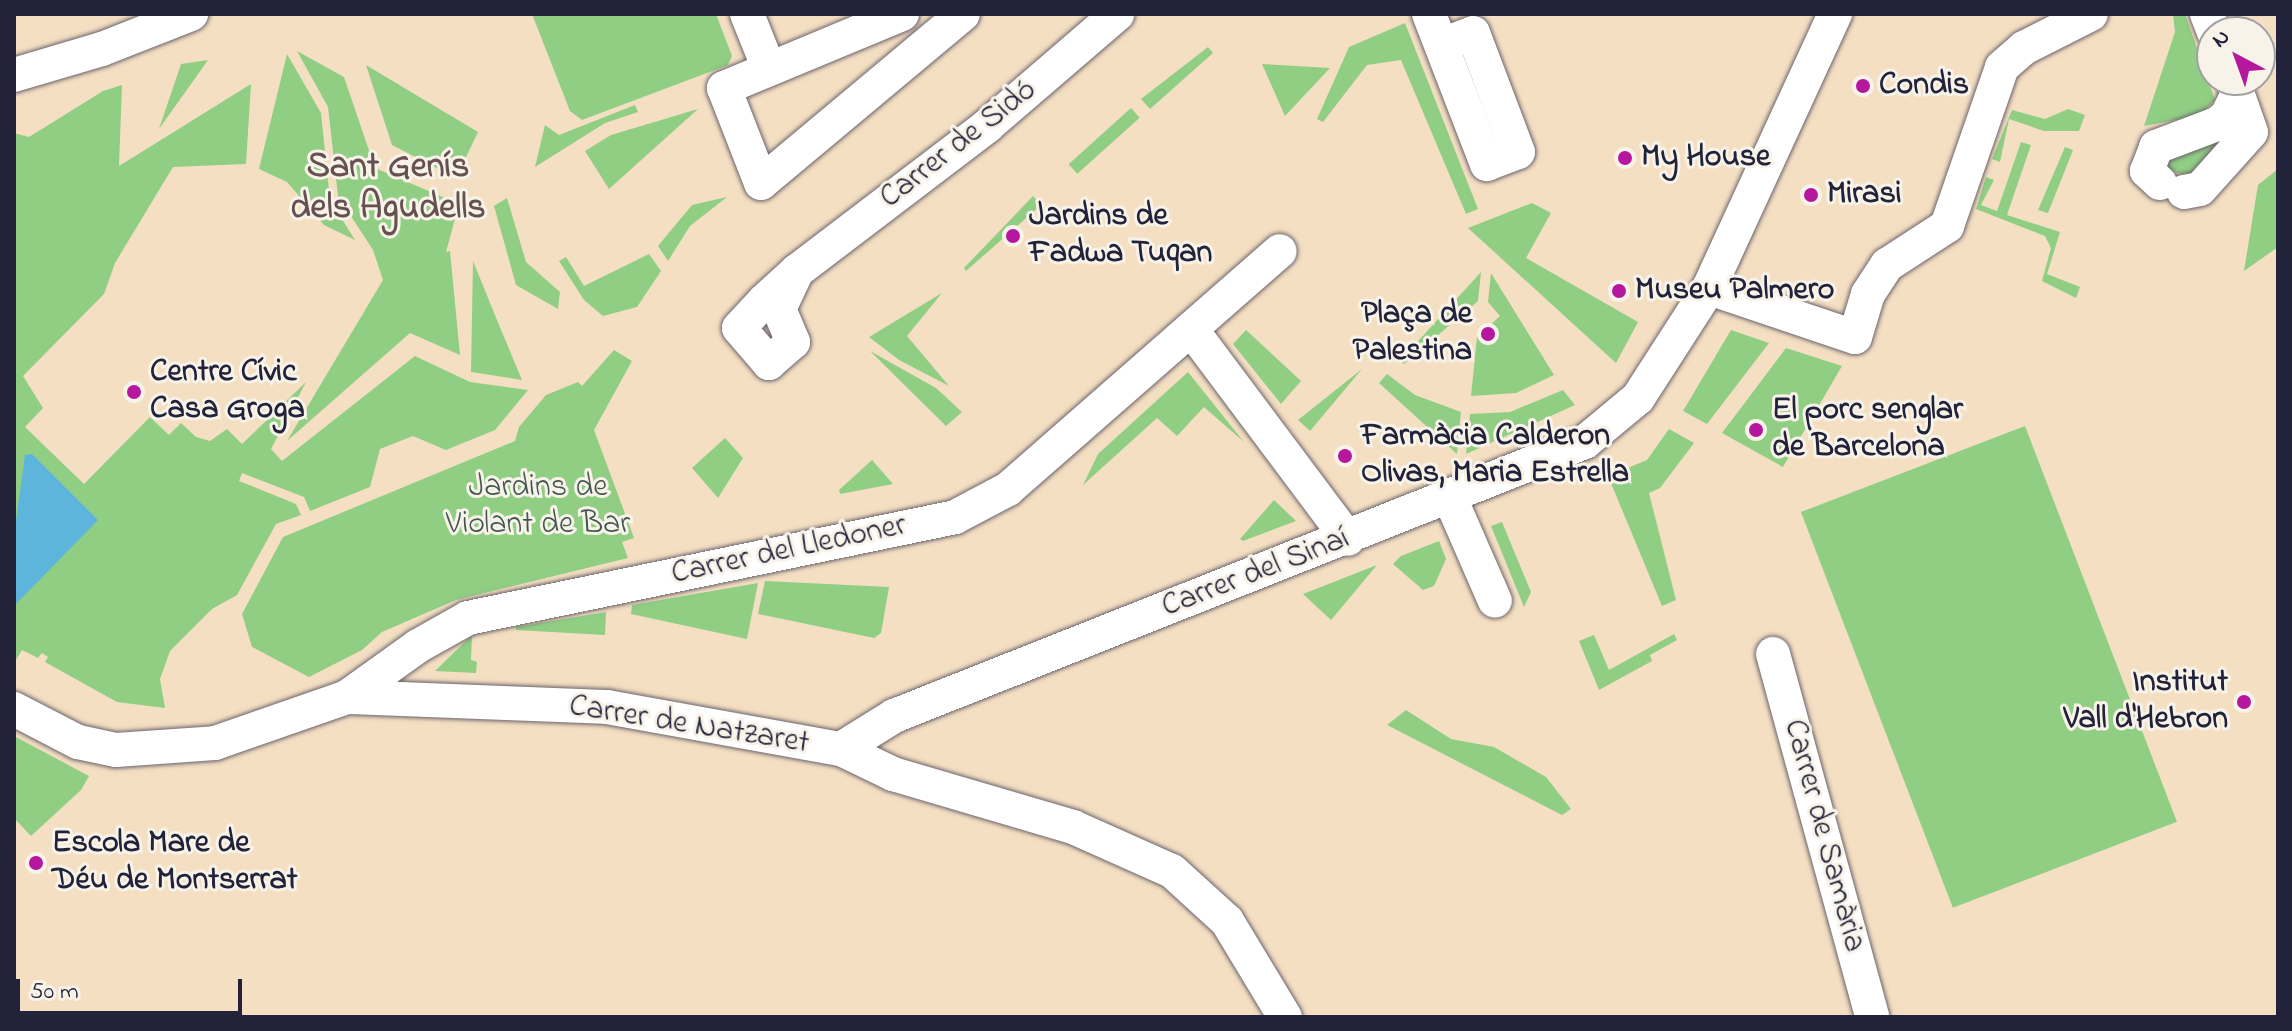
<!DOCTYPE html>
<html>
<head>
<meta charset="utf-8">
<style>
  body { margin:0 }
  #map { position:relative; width:2292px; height:1031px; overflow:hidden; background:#f4dfc3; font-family:"Indie Flower",sans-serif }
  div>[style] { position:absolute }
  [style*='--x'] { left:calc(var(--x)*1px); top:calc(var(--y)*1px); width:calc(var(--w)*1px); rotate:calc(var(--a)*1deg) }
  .green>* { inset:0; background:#90ce84; transform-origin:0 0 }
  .water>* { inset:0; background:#5eb5db }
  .roads { filter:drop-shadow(0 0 2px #6c646b) drop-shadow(0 0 2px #6c646b) }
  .street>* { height:34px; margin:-17px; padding:0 17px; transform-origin:17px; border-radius:17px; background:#fff }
  .dots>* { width:22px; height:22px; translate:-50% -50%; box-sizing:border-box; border:4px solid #f7f3e8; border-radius:50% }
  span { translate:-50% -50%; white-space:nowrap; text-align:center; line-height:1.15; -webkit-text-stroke:6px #f7f3e8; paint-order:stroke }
  .poi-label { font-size:32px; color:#22223b; font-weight:700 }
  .left { translate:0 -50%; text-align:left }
  .right { translate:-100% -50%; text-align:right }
  .street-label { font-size:32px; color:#22223b }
  .park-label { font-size:32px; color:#435651 }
  .quarter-label { font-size:36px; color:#665052; font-weight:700 }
  .frame { position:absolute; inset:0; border:16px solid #22223b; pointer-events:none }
  .north { position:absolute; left:2196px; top:16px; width:80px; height:80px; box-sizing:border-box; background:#f7f3e8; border:2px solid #a29fa3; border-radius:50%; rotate:319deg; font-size:22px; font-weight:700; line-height:32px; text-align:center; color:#22223b }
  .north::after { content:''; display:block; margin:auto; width:28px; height:36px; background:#b5179e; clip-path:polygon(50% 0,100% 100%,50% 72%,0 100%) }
  .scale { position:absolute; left:16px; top:979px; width:226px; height:36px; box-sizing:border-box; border:4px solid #22223b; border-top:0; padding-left:10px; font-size:24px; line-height:28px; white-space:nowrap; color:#22223b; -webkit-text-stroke:6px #f7f3e8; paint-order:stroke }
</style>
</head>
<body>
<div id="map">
  <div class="green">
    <div style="clip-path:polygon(532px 14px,716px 14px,732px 56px,728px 65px,582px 120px,570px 111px)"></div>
    <div style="clip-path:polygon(2173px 14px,2185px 14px,2215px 100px,2198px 116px,2144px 126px,2175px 32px)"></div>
    <div style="clip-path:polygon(1405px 23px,1478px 209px,1466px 214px,1401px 60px,1367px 65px,1323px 122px,1317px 119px,1349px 47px)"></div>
    <div style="clip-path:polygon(1208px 47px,1213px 53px,1150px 109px,1141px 99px)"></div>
    <div style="clip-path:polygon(297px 51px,344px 77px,375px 168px,459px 204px,446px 252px,450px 251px,460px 355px,410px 333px,287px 441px,383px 280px,373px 250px,338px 196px,328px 107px)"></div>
    <div style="clip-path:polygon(287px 54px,321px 113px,330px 200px,355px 240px,324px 225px,287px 182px,259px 169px)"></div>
    <div style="clip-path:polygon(208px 60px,159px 129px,181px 64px)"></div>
    <div style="clip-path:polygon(1262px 64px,1330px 68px,1285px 116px)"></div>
    <div style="clip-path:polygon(366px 65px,478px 132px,456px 178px,392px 145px)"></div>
    <div style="clip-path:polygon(251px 84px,246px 164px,173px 167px,115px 263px,104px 294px,23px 376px,43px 408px,25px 427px,84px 484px,150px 417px,169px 435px,181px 423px,196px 437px,210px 441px,227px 429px,242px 444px,306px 382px,271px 449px,282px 461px,415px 356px,470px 382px,528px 390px,495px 430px,446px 450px,413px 436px,380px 449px,370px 487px,310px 511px,304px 497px,242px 473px,239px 481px,296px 504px,301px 515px,276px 524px,237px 595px,212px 609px,170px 651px,160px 679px,165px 708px,117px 702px,45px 662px,48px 657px,42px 653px,38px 658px,22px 650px,14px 663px,14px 133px,29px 137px,103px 91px,122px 85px,119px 166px)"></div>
    <div style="clip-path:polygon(635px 105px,638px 112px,605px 123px,535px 167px,545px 125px,559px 135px)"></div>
    <div style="left:1131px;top:108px;width:13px;height:84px;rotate:48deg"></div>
    <div style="clip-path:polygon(698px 109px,609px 189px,585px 151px,611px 135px)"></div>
    <div style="clip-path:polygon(2068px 109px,2085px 115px,2079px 131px,2044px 131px,2009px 119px,2000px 162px,1992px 159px,2012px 110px,2045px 119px)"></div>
    <div style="clip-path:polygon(2231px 135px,2189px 177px,2164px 168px,2168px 156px)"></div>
    <div style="clip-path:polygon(2021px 142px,2031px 145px,2007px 215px,2060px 232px,2047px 274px,2080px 287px,2076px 298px,2042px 281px,2051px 248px,2045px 236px,1976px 209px,1986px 177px,1994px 180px,1981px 205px,1997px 211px)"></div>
    <div style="clip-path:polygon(2065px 147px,2073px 150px,2048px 213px,2038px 210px)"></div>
    <div style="clip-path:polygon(2278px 169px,2278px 247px,2244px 271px,2258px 185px)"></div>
    <div style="clip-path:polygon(1033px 196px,1041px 205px,966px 271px,964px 268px)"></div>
    <div style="clip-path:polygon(727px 197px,690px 226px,668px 261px,658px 246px,692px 205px)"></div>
    <div style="clip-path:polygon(507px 198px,526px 262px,560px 292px,558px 309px,516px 285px,494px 206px)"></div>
    <div style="clip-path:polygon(1532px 203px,1551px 213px,1526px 258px,1638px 322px,1616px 363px,1468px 228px)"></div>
    <div style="clip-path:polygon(649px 254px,661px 271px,637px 307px,603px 316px,584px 300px,559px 261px,566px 257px,584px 286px)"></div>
    <div style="clip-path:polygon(473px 261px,499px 325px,522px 380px,471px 372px)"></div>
    <div style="clip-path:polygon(1481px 272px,1478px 301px,1404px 364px,1400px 361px)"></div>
    <div style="clip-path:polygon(1491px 273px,1554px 375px,1516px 393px,1471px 396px,1477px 337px,1500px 316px,1488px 302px)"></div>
    <div style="clip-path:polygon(942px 293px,907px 336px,949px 386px,899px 360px,869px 337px)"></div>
    <div style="clip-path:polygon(1246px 330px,1301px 381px,1281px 404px,1233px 344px)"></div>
    <div style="clip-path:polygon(1731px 330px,1769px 343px,1707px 424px,1683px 411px)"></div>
    <div style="clip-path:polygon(1786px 348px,1842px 366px,1783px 467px,1722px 433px)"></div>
    <div style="clip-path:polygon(614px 350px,632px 361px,594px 430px,634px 538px,622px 542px,628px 558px,456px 600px,382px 632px,362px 650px,309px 677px,252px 647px,242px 614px,283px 537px,515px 441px,519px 427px,546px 395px,578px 382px,582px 386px)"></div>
    <div style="clip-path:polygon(870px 351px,936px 388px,962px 412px,946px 426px)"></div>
    <div style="clip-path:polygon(1362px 369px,1310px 431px,1298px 420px)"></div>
    <div style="clip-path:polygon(1188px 372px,1244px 442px,1204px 407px,1177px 436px,1157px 418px,1083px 485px,1098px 454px)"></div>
    <div style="clip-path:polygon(1387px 374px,1415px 395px,1461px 412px,1457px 454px,1379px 383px)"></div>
    <div style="clip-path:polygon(1563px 390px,1575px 405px,1466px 454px,1470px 414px,1510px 412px)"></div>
    <div style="left:2025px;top:426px;width:424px;height:240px;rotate:69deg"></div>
    <div style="clip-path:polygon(1669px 429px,1694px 443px,1660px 488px,1649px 493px,1676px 600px,1662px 606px,1608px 476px,1647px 460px)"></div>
    <div style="clip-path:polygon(725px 438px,743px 458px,718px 498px,692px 468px)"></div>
    <div style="clip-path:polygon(872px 460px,893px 484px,840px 494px,839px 490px)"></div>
    <div style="clip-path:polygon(1274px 500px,1296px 521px,1243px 541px,1240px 539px)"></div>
    <div style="clip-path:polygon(1502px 522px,1531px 592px,1524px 607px,1491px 526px)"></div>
    <div style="clip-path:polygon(1439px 541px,1446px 559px,1434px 586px,1423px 590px,1393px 564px,1401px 556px)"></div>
    <div style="clip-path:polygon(1377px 565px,1331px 620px,1303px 594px)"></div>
    <div style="clip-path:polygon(765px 581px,889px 587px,881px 633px,874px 638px,758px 614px)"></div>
    <div style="clip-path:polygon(758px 583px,747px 639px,631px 614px,632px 605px)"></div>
    <div style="clip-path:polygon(606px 612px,605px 635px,516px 630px,516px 627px)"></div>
    <div style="clip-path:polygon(1674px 634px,1677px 640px,1650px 655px,1652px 661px,1599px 690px,1579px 641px,1594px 635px,1609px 670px)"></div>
    <div style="clip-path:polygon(472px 635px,471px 660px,477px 662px,476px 673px,435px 671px)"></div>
    <div style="clip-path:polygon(1406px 710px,1451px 739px,1494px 747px,1546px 777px,1571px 809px,1562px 815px,1387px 725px)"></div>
    <div style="clip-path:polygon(14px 736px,89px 776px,81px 790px,31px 836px,14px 818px)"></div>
  </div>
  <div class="water">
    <div style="clip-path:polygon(32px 454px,98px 520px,14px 606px,14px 535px,25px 455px)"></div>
  </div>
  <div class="roads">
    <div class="street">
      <div style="--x:747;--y:14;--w:59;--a:68.2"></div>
      <div style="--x:902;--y:14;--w:193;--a:157.4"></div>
      <div style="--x:724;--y:88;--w:102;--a:68.7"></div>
      <div style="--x:761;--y:183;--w:263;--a:-39.9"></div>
      <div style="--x:1429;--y:14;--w:161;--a:68.9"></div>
      <div style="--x:1487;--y:164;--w:33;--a:-21"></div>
      <div style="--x:1518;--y:152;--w:127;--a:-110.7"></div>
      <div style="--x:1473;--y:33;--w:33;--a:159"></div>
      <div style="--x:2207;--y:14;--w:19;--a:69"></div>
      <div style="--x:14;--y:75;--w:92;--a:-16.5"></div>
      <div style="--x:102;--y:49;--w:96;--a:-21.5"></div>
      <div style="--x:2160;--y:183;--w:18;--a:-137"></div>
      <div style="--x:2147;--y:171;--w:26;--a:-69"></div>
      <div style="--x:2156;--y:147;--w:65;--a:-20.7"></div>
      <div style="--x:2217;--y:124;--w:13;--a:-39"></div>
      <div style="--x:2227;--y:116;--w:25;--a:-64"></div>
      <div style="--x:2184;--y:192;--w:16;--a:-11"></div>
      <div style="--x:2200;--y:189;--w:76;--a:-48.2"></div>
      <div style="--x:2251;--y:132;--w:54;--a:-109.4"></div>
      <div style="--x:797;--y:271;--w:42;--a:115.3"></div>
      <div style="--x:779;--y:309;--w:36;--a:67"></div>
      <div style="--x:793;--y:342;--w:32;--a:139"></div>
      <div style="--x:769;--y:363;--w:46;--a:-130.6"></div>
      <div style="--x:739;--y:328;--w:38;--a:-47"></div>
      <div style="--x:765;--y:300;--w:43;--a:-42.2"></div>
      <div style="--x:797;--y:271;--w:239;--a:-37.3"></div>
      <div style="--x:987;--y:126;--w:172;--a:-40.7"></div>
      <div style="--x:1709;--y:288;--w:154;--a:18.6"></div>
      <div style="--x:1855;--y:337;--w:45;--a:-73.2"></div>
      <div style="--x:1868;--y:294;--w:35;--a:-57"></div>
      <div style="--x:1887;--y:265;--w:72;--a:-33"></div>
      <div style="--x:1947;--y:226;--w:168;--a:-70.9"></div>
      <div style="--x:2002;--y:67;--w:29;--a:-41"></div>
      <div style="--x:2024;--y:48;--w:75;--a:-26.9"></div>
      <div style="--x:1191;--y:329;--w:262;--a:53.2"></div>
      <div style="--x:1450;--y:498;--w:112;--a:66.4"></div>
      <div style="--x:1773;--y:654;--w:376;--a:74.7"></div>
      <div style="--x:347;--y:697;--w:87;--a:-35.7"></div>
      <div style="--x:418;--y:646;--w:57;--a:-29.2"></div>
      <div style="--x:468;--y:618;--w:497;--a:-11.7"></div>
      <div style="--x:955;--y:517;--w:60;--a:-27.8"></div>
      <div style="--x:1008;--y:489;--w:361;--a:-41.2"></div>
      <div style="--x:14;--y:709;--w:72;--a:27.3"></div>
      <div style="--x:78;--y:742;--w:39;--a:12"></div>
      <div style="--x:116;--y:750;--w:99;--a:-4"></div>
      <div style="--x:215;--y:743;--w:140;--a:-19.2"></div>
      <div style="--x:347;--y:697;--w:260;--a:2.2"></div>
      <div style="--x:607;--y:707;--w:238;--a:10.2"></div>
      <div style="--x:841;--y:749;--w:58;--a:25.7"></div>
      <div style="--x:893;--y:774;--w:188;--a:16.4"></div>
      <div style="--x:1073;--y:827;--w:108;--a:24"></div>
      <div style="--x:1172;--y:871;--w:74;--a:42.3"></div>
      <div style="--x:1227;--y:921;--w:112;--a:58.9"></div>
      <div style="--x:841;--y:749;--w:62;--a:-31.9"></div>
      <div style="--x:894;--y:716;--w:743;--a:-21.63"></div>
      <div style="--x:1585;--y:442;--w:69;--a:-39.7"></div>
      <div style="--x:1638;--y:398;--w:131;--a:-57.2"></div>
      <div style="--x:1709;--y:288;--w:302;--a:-65.3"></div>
    </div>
  </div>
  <div class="dots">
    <div style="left:1863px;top:86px;background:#b5179e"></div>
    <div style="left:1625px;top:158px;background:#b5179e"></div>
    <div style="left:1811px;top:195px;background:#b5179e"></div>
    <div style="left:1013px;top:236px;background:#b5179e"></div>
    <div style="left:1619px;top:291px;background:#b5179e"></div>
    <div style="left:1488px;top:334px;background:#b5179e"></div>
    <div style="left:134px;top:392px;background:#b5179e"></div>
    <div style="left:1756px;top:430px;background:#b5179e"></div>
    <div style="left:1345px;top:456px;background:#b5179e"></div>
    <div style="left:2244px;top:702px;background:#b5179e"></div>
    <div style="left:36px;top:863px;background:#b5179e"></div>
  </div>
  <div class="poi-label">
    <span class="left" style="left:1879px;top:86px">Condis</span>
    <span class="left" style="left:1641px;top:158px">My House</span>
    <span class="left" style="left:1827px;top:195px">Mirasi</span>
    <span class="left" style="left:1029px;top:236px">Jardins de<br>Fadwa Tuqan</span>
    <span class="left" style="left:1635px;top:291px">Museu Palmero</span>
    <span class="right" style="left:1472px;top:334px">Plaça de<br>Palestina</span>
    <span class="left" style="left:150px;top:392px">Centre Cívic<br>Casa Groga</span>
    <span class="left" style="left:1772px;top:430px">El porc senglar<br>de Barcelona</span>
    <span class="left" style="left:1361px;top:456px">Farmàcia Calderon<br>Olivas, Maria Estrella</span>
    <span class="right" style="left:2228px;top:702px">Institut<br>Vall d'Hebron</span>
    <span class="left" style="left:52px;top:863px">Escola Mare de<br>Déu de Montserrat</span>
  </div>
  <div class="street-label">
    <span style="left:959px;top:145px;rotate:-38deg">Carrer de Sidó</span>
    <span style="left:789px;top:551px;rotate:-12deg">Carrer del Lledoner</span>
    <span style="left:1256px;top:574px;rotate:-21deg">Carrer del Sinaí</span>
    <span style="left:689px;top:726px;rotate:9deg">Carrer de Natzaret</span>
    <span style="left:1823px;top:836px;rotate:75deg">Carrer de Samària</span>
  </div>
  <div class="park-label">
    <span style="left:538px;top:507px">Jardins de<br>Violant de Bar</span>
  </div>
  <div class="quarter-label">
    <span style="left:388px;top:188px">Sant Genís<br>dels Agudells</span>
  </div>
  <div class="frame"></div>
  <div class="north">N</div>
  <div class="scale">50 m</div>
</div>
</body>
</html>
